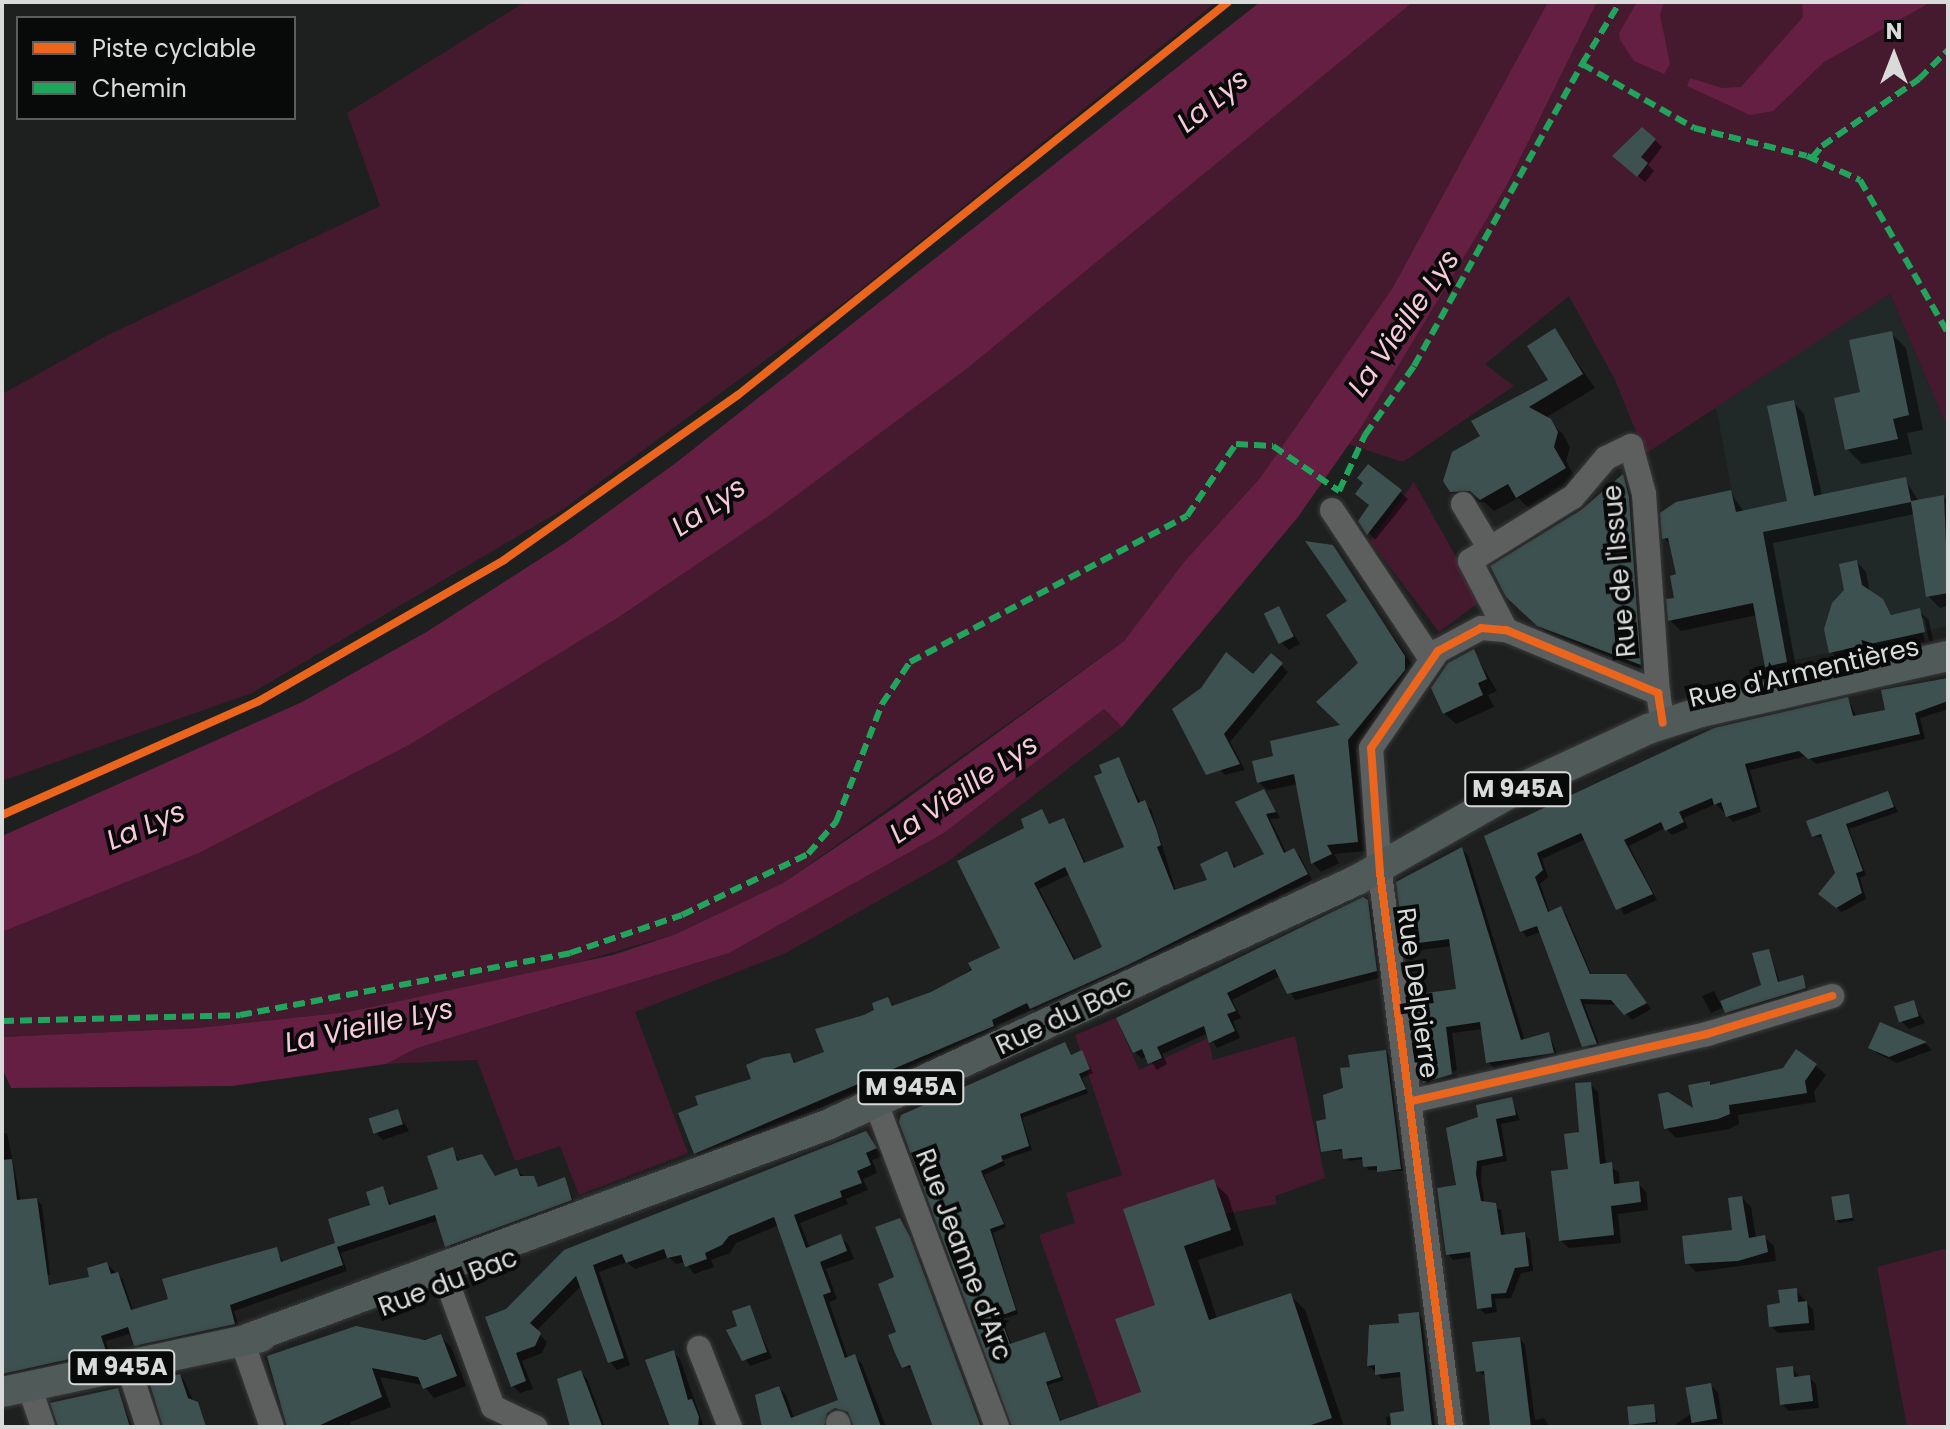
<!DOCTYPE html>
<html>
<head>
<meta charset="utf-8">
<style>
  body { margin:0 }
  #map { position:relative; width:1950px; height:1429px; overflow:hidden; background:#1e1f1f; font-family:Poppins,sans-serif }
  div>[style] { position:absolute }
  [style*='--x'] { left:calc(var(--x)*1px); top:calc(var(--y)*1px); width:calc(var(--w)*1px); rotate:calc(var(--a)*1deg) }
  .built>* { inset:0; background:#202928 }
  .green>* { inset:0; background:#45192e }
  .water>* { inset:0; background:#651f42 }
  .shadow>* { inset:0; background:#0007 }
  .building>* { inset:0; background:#3d5150; transform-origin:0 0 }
  .roads { filter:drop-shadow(0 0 2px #3a3b3b) drop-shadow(0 0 2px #3a3b3b) }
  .minor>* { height:24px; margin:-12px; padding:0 12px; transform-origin:12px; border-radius:12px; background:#5d5e5e }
  .major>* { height:30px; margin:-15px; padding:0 15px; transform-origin:15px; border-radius:15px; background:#505a59 }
  .quiet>* { height:6px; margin-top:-3px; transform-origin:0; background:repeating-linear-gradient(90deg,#20a55d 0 12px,transparent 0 18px) }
  .cycleway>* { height:8px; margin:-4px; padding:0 4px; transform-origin:4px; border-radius:4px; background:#eb651d }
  span { translate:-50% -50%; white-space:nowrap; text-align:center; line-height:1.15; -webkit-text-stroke:8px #080909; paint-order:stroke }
  .shield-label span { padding:2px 6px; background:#080909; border:2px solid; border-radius:6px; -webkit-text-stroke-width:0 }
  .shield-label { font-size:24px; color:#d9dbdb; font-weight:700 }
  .street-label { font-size:26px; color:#d9dbdb }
  .water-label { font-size:28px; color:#f8c9db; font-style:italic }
  .frame { position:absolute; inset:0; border:4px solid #d9dbdb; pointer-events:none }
  .legend { position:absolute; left:16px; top:16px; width:280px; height:104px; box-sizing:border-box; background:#080909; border:2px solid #5c5d5d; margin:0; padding:10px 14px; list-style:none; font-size:24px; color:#d9dbdb }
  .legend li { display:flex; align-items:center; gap:16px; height:40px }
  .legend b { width:40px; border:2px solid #5c5d5d }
  .north { position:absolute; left:1854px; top:16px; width:80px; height:80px; -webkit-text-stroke:6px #080909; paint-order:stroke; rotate:0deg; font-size:22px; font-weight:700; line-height:32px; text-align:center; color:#d9dbdb }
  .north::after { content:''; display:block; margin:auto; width:28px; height:36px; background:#d9dbdb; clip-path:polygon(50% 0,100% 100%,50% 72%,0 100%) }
</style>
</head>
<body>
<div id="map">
  <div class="built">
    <div style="clip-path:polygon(1890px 294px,1948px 429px,1948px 626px,1765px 667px,1716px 407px)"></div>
  </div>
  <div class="green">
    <div style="clip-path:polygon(525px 2px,1216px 2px,850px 298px,562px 510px,252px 693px,2px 781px,2px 394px,108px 335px,380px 206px,347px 113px)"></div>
    <div style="clip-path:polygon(1413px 2px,1548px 2px,1392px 289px,1260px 478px,1184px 562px,1124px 641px,783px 883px,676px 934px,562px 967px,348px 1012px,198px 1028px,2px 1037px,2px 932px,199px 853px,409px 745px,619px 617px,773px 513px,969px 367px)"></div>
    <div style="clip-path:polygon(1597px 2px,1948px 2px,1948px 429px,1890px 294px,1645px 454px,1615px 380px,1569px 296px,1485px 364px,1514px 386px,1403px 462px,1348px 444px,1506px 187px)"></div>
    <div style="clip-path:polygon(1414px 482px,1481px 601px,1439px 632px,1370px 541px)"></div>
    <div style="clip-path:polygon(1104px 709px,1122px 727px,949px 861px,786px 953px,635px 1012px,688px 1153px,579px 1195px,560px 1146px,515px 1161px,477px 1060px,386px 1064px,417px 1048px,729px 953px,944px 833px)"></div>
    <div style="clip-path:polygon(1116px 1018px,1139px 1070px,1208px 1038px,1213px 1060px,1295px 1036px,1325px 1178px,1275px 1196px,1277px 1204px,1225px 1214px,1123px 1209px,1155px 1305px,1116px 1319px,1152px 1427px,1099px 1407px,1039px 1235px,1075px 1223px,1066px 1193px,1122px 1175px,1075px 1035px)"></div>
    <div style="clip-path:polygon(1948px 1248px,1948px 1427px,1907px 1427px,1877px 1267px)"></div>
  </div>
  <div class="water">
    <div style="clip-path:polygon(1260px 2px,1413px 2px,969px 367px,773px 513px,619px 617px,409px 745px,199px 853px,2px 932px,2px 836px,302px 702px,428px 631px,568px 541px,677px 462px)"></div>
    <div style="clip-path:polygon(1548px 2px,1597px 2px,1506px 187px,1363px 424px,1298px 517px,1122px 727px,1104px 709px,944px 833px,729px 953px,417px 1048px,386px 1064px,232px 1086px,11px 1088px,2px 1068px,2px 1037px,198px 1028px,348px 1012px,613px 955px,676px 934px,783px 883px,894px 808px,1124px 641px,1184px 562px,1260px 478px,1392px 289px)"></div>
    <div style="clip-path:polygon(1637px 2px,1664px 2px,1660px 15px,1670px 64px,1664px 74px,1634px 61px,1620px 40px,1619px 33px)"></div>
    <div style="clip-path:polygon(1802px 2px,1931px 2px,1824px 62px,1773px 111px,1750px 115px,1687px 86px,1690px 78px,1722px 88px,1741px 87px,1803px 17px)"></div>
  </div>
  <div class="shadow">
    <div style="clip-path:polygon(1655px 140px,1662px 147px,1648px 165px,1654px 171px,1645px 182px,1622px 163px)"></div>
    <div style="clip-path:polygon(1555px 331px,1595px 388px,1545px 418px,1563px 434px,1570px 447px,1566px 461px,1577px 481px,1530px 509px,1518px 498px,1494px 511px,1484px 502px,1464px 504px,1451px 491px,1483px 436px,1550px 381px)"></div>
    <div style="clip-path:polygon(1891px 333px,1906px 348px,1923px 430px,1907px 433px,1912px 454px,1862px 464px,1847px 449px,1862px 394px)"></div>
    <div style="clip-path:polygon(1793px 402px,1804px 414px,1822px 496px,1905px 479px,1919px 502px,1944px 497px,1948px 502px,1948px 606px,1940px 608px,1928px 596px,1915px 514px,1773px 543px,1797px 673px,1778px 677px,1767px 666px,1757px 615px,1681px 631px,1670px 620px,1679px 576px,1672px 546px,1664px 538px,1731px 493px,1744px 512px,1789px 503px)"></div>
    <div style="clip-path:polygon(1369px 467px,1408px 499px,1375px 540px,1360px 521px,1371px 506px,1365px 484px)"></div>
    <div style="clip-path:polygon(1623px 476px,1635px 505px,1647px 671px,1546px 633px,1507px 596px,1582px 511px)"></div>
    <div style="clip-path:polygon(evenodd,1332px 547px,1414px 667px,1413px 679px,1356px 750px,1366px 851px,1334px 854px,1339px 863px,1321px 872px,1313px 863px,1298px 784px,1264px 791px,1280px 818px,1270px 819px,1287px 854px,1294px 850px,1300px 856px,1312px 880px,1151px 963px,1038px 1014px,1033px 1009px,996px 1026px,999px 1032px,701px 1159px,695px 1153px,754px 1080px,749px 1066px,775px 1055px,779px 1060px,790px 1055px,797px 1064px,826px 1053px,888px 999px,894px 1006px,932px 994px,1003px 949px,1027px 828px,1041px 812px,1051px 826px,1063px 820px,1069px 826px,1086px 864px,1127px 848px,1119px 759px,1141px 804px,1151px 809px,1176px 891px,1210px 881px,1227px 854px,1237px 869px,1267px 855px,1237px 803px,1267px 790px,1259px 782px,1276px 758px,1344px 726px,1360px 663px,1350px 601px,1332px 547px,1070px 874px,1104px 948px,1076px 961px,1039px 889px,1070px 874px)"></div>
    <div style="clip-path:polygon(evenodd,1857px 562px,1866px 572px,1870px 592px,1893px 616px,1919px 611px,1929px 620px,1933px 641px,1840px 661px,1831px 652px,1857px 562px,1920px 618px,1924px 618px,1929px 641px,1925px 642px,1920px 618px)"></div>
    <div style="clip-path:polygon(1278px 608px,1300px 644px,1289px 650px,1282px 643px)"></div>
    <div style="clip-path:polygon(1473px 651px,1497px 691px,1488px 695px,1494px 707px,1456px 724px,1444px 713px)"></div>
    <div style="clip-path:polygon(1271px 656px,1288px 672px,1230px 742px,1245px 770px,1225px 775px,1218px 768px,1203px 689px,1253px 677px)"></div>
    <div style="clip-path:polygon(1948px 680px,1948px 709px,1920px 718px,1925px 739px,1816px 764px,1807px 756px,1750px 770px,1761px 812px,1733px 822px,1716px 804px,1684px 818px,1688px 828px,1672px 835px,1665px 828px,1629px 846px,1657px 900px,1624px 915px,1586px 839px,1542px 859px,1548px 877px,1540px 884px,1550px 913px,1560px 909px,1566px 914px,1592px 976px,1632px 982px,1651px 1009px,1632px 1020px,1618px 1005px,1584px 1004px,1601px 1049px,1590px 1052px,1541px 932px,1527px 937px,1522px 931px,1486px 837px,1848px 699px,1857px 717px,1888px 711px)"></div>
    <div style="clip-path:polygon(1888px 793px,1898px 812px,1849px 829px,1866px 875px,1860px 878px,1866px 899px,1842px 912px,1826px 898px,1837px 873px,1825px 838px,1813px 836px)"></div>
    <div style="clip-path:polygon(1462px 849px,1468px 856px,1525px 1041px,1549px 1035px,1560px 1060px,1495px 1069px,1488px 1062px,1483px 1029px,1452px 1033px,1457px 1070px,1427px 1084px,1457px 1074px,1458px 1080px,1431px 1089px,1424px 1082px,1458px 991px,1452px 946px,1413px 951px,1406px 944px)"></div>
    <div style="clip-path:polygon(1367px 901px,1374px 908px,1383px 977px,1295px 1000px,1280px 976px,1232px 1000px,1241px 1018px,1233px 1021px,1240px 1038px,1217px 1048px,1208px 1033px,1162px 1054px,1167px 1064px,1157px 1070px,1147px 1056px,1142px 1059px,1135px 1052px,1119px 1019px)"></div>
    <div style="clip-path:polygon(1769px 951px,1780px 983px,1802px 977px,1809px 992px,1731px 1016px,1724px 1007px,1711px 1013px,1702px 996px,1714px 991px,1720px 1003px,1763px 986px)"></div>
    <div style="clip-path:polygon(1913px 1002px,1925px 1023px,1909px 1029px,1902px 1022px)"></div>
    <div style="clip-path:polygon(1881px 1025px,1926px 1044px,1932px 1050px,1897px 1063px,1878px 1054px,1871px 1047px)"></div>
    <div style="clip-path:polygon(1064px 1044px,1072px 1057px,1085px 1057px,1093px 1073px,1082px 1078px,1088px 1093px,1022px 1118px,1032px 1150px,1003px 1160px,1006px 1165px,984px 1175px,1006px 1227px,993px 1233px,1018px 1314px,1002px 1319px,1012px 1345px,1044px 1334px,1064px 1380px,1048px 1385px,1063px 1427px,1012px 1427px,901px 1122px)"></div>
    <div style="clip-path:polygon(1386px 1052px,1389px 1055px,1403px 1171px,1368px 1170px,1364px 1159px,1348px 1161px,1344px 1151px,1323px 1151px,1328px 1121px)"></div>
    <div style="clip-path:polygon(1815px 1065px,1826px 1075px,1814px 1092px,1816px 1102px,1738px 1115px,1739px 1124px,1729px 1129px,1676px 1138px,1666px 1128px,1695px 1112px,1709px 1083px,1713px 1086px)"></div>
    <div style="clip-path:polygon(1590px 1084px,1598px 1092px,1606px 1165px,1619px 1172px,1620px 1185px,1638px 1183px,1646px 1192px,1648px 1210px,1618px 1214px,1621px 1243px,1569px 1248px,1560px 1240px)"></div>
    <div style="clip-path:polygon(1511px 1099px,1520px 1120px,1501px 1124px,1507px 1161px,1482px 1166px,1481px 1181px,1485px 1204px,1501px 1210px,1505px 1236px,1524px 1234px,1530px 1240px,1533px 1271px,1521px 1273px,1511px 1298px,1495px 1299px,1497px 1312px,1485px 1314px,1479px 1308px,1473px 1257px,1453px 1260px,1448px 1254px,1458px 1187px,1480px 1119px)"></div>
    <div style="clip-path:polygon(397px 1111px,409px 1131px,383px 1140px,376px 1133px)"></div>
    <div style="clip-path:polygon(7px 1133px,21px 1202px,37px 1200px,42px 1205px,50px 1275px,2px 1275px,2px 1134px)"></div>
    <div style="clip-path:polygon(865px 1134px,883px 1156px,872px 1160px,877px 1173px,863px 1179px,868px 1190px,846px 1199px,848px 1204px,800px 1223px,810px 1248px,840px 1237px,848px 1244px,854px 1259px,826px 1269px,837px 1299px,829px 1302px,848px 1358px,854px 1356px,862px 1364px,886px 1427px,854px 1427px,779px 1225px,736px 1243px,730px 1253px,711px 1260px,714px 1267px,694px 1274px,685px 1262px,676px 1264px,669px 1257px,635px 1269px,627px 1262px,599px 1272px,630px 1365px,617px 1370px,610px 1362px,582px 1285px,536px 1331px,547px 1342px,542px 1353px,522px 1361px,533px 1389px,520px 1393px,513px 1386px,508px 1311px,566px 1252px)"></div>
    <div style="clip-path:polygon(452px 1149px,460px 1162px,481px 1156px,497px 1178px,516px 1170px,540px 1188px,564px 1180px,576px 1205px,453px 1251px,439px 1220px,341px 1253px,347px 1271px,234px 1311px,240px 1329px,142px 1350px,132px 1333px,106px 1341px,110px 1357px,8px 1378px,2px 1374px,2px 1288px,46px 1277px,52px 1286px,92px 1278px,107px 1264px,123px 1280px,133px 1311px,171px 1301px,276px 1250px,284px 1263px,337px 1244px,382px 1188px,392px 1206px,441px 1190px)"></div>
    <div style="clip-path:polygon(1213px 1182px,1228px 1196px,1244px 1245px,1198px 1260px,1217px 1319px,1290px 1295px,1305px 1310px,1344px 1427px,1108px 1427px,1143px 1394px,1157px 1307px,1126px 1210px)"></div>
    <div style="clip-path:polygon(1848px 1196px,1854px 1221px,1839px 1223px,1836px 1220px)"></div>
    <div style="clip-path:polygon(1742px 1198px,1751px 1207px,1756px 1238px,1764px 1237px,1774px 1246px,1776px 1261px,1696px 1272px,1687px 1263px,1735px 1232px)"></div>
    <div style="clip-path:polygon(903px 1224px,982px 1427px,935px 1427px,914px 1368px,904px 1367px,897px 1278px)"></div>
    <div style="clip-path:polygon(1796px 1290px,1813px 1310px,1815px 1330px,1778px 1333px,1771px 1326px)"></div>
    <div style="clip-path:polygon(749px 1308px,772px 1358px,750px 1366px,729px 1332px,739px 1328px)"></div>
    <div style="clip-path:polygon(1418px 1314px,1423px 1319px,1435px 1427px,1387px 1427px,1386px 1417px,1406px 1413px,1402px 1377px,1382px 1379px,1368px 1365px,1367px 1349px)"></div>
    <div style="clip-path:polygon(441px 1337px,451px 1347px,466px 1386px,434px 1398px,423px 1385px,380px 1377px,391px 1407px,350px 1422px,352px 1427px,289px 1427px,270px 1357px)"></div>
    <div style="clip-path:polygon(1520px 1339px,1525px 1345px,1535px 1420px,1544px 1418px,1550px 1427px,1492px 1427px,1486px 1376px,1478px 1371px)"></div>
    <div style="clip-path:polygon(673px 1352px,680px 1359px,704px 1427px,672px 1427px)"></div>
    <div style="clip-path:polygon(1792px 1368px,1800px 1378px,1809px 1377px,1816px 1384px,1819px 1408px,1789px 1411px,1782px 1404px)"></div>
    <div style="clip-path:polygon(581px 1372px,587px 1379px,605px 1427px,575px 1427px)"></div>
    <div style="clip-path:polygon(180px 1376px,184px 1380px,205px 1427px,164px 1427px)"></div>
    <div style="clip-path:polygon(1710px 1385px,1718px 1392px,1723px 1424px,1679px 1427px,1676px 1424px,1692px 1413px)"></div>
    <div style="clip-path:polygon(779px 1388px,786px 1395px,797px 1427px,769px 1427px)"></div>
    <div style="clip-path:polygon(117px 1390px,132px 1427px,56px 1427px,53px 1404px)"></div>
    <div style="clip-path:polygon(1653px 1406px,1658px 1424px,1631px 1424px)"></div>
  </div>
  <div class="building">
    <div style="clip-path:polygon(1642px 127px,1656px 139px,1641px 157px,1648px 163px,1637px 177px,1612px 156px)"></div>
    <div style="clip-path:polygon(1555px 328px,1583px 374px,1529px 407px,1551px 419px,1558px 432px,1554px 447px,1566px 468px,1516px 498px,1508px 484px,1480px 500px,1470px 491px,1450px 492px,1443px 481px,1452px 452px,1480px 436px,1471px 421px,1548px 380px,1527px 346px)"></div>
    <div style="clip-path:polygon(1892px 331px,1909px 415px,1893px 419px,1898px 439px,1845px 450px,1834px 398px,1860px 392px,1849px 340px)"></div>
    <div style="clip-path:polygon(1794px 400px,1814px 496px,1906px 477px,1911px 501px,1944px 495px,1948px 593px,1926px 597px,1911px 502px,1763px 532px,1787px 662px,1765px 667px,1753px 603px,1668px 621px,1666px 599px,1674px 598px,1670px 576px,1676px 574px,1668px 538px,1662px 539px,1660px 513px,1676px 502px,1731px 490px,1736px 512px,1787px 501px,1767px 406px)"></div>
    <div style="clip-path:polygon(1368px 464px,1402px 490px,1367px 535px,1358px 521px,1369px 505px,1355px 494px,1363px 483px,1357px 478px)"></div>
    <div style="clip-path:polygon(1623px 474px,1629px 497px,1641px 665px,1537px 626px,1506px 597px,1490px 566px,1581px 510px)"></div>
    <div style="clip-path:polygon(1305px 541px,1333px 545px,1405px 656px,1405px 670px,1348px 740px,1358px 842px,1327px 845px,1332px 854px,1311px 864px,1294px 774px,1257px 783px,1252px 761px,1273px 756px,1270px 741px,1340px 725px,1316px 702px,1358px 663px,1326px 615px,1347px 601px)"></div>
    <div style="clip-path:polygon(1857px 560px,1862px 585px,1883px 599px,1891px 615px,1920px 608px,1925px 632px,1829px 653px,1824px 629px,1832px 603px,1844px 590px,1839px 564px)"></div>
    <div style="left:1279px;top:606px;width:34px;height:17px;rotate:64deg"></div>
    <div style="clip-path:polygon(1474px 649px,1487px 679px,1478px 683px,1483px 695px,1443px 714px,1431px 688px,1448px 663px)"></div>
    <div style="clip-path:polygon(1226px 652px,1253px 674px,1271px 653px,1283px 663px,1224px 734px,1240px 764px,1206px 775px,1172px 709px,1201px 688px)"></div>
    <div style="clip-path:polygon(1948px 678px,1948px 701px,1915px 713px,1920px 734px,1808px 759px,1799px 751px,1745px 764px,1757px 807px,1726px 817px,1721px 802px,1714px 805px,1712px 798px,1679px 812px,1684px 822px,1665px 831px,1661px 822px,1624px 840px,1653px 894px,1616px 910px,1581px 833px,1537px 853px,1543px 870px,1535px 877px,1548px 912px,1561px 906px,1590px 974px,1626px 974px,1647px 1003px,1624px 1015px,1611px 1000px,1580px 999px,1597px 1044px,1582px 1047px,1537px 926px,1520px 932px,1484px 836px,1714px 728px,1848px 697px,1853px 716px,1885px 710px,1881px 690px)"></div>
    <div style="clip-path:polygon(evenodd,1119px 757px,1138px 803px,1145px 800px,1156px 828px,1161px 845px,1157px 847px,1174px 890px,1207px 880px,1200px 864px,1227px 851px,1234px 868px,1264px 854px,1235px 802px,1264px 789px,1276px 812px,1266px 814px,1284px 853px,1294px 848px,1308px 874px,1128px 965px,1030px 1009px,1027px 1003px,992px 1020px,994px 1026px,694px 1154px,678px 1113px,698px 1105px,695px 1096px,751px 1079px,746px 1065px,762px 1058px,790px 1053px,794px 1063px,824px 1052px,815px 1029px,864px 1015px,874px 1010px,872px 1003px,888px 997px,892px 1006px,931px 992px,972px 970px,968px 963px,1000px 948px,957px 861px,1024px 828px,1021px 819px,1042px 809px,1049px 824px,1064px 818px,1084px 863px,1124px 847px,1094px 776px,1102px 773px,1099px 765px,1119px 757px,1065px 867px,1102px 947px,1074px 960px,1034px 883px,1065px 867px)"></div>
    <div style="clip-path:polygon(1888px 791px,1894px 807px,1846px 824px,1863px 871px,1856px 873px,1862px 893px,1836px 908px,1818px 894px,1835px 873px,1821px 834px,1812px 837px,1806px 821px)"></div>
    <div style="clip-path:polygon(1462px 847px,1521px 1040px,1549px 1032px,1554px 1053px,1486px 1063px,1480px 1022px,1446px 1027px,1452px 1074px,1423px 1083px,1411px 995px,1456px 989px,1449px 939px,1404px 945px,1396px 882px)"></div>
    <div style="clip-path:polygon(1363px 897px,1368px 900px,1377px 971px,1287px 994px,1275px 969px,1227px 993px,1236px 1011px,1227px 1014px,1235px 1031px,1209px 1043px,1204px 1026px,1157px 1047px,1162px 1058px,1148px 1064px,1142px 1049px,1133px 1053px,1116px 1018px)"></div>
    <div style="clip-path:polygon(1769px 949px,1778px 982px,1803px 975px,1806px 988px,1725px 1013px,1720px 1001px,1761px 985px,1752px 953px)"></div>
    <div style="left:1914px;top:1000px;width:17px;height:21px;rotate:73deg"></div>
    <div style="clip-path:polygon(1880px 1022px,1927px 1042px,1889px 1057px,1868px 1048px)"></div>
    <div style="clip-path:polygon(1065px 1042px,1071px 1055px,1082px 1050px,1090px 1069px,1079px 1074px,1086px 1089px,1020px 1114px,1029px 1146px,1001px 1156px,1003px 1161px,981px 1171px,1004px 1224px,990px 1229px,1016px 1310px,1000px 1316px,1010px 1344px,1045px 1332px,1061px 1377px,1046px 1382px,1060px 1421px,1141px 1392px,1115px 1319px,1155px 1305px,1123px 1209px,1214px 1179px,1231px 1230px,1184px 1246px,1209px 1320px,1291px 1293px,1332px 1418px,1305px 1427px,1012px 1427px,899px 1122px,901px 1115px)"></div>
    <div style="clip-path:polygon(1796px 1049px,1817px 1064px,1805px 1081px,1807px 1093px,1729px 1105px,1730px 1114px,1718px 1119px,1664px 1129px,1658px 1094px,1668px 1092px,1693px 1108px,1688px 1085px,1710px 1081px,1710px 1085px,1783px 1068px)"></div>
    <div style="clip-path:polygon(1386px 1050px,1401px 1169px,1377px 1172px,1377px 1166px,1363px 1167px,1362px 1157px,1343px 1159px,1342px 1149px,1321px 1152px,1316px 1121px,1326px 1119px,1323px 1095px,1343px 1088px,1340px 1068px,1350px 1067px,1348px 1055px)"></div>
    <div style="clip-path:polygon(1591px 1082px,1600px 1164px,1612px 1162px,1614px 1184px,1639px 1181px,1641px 1202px,1611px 1206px,1614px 1235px,1559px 1241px,1551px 1171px,1568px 1169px,1564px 1134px,1579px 1132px,1575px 1083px)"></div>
    <div style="clip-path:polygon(1512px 1097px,1516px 1115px,1496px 1119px,1503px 1156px,1477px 1161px,1476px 1174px,1481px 1201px,1496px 1203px,1501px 1235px,1525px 1232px,1529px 1266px,1515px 1268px,1506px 1293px,1491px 1294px,1492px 1307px,1477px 1309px,1470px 1252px,1446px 1255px,1437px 1188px,1456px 1185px,1446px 1128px,1478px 1117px,1476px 1105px)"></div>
    <div style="left:398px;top:1109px;width:16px;height:31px;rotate:72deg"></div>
    <div style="clip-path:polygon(866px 1131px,877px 1148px,866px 1153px,871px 1165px,857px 1171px,862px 1183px,840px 1191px,842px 1197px,794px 1215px,806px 1248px,841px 1234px,847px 1251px,820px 1262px,831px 1292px,823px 1295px,845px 1358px,855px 1354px,881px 1427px,854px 1427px,848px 1412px,835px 1408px,827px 1413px,824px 1427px,762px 1427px,755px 1395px,779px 1386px,791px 1418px,838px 1400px,774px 1217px,729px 1236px,722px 1245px,705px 1253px,707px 1259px,685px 1267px,681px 1255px,667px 1258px,664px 1249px,626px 1263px,622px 1254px,593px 1265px,624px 1358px,608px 1363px,576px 1276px,530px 1323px,541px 1333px,535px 1346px,516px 1353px,526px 1381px,511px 1387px,485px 1317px,506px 1309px,564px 1250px)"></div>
    <div style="clip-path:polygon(453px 1147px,457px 1161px,482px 1154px,495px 1176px,517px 1168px,520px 1176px,534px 1176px,538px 1187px,565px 1177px,572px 1200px,445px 1247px,435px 1215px,337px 1247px,343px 1265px,230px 1305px,235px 1324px,134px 1346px,128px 1327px,101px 1336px,106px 1351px,2px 1374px,2px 1160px,12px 1159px,17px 1200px,37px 1198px,49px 1285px,89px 1277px,87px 1268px,107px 1262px,111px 1274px,118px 1272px,131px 1310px,168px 1299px,162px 1279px,277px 1247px,281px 1262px,335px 1243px,328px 1219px,370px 1205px,366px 1192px,383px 1186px,389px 1205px,438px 1189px,427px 1156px)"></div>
    <div style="left:1849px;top:1194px;width:24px;height:18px;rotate:81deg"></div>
    <div style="clip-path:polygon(1742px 1196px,1749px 1238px,1765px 1235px,1768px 1252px,1738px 1261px,1685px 1264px,1682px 1236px,1732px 1230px,1728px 1198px)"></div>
    <div style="clip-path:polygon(900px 1218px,910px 1237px,981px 1427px,933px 1427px,910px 1365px,902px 1368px,895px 1353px,888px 1335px,896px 1332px,878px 1284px,894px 1277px,875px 1227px)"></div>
    <div style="clip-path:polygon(1797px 1288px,1798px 1302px,1807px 1301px,1809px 1323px,1769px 1327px,1767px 1305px,1780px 1303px,1778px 1290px)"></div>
    <div style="clip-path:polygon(750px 1305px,767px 1352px,742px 1361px,726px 1330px,737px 1326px,732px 1311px)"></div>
    <div style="clip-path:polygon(1419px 1312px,1432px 1427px,1391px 1427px,1390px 1413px,1404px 1411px,1400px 1372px,1375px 1375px,1375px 1365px,1367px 1366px,1369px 1325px,1399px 1323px,1398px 1314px)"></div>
    <div style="clip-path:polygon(356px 1326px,425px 1340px,441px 1334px,457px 1376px,423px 1389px,418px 1377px,372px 1368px,382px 1397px,316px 1427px,287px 1427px,267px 1356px)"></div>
    <div style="clip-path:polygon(1520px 1337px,1531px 1427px,1490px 1427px,1484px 1371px,1476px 1372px,1472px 1342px)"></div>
    <div style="clip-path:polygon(674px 1350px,688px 1400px,692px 1399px,699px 1417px,698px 1427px,670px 1427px,645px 1360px)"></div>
    <div style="clip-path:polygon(1793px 1366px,1794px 1377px,1810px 1375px,1813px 1401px,1780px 1405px,1776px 1368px)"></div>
    <div style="clip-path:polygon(581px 1370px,601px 1423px,602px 1427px,570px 1427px,557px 1379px)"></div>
    <div style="clip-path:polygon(180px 1374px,188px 1398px,198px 1402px,206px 1427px,163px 1427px,149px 1381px)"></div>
    <div style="left:1711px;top:1383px;width:36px;height:26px;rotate:80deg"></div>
    <div style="clip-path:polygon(118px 1388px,130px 1427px,58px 1427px,50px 1403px)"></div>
    <div style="left:1654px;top:1404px;width:18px;height:27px;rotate:84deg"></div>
  </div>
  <div class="roads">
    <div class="minor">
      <div style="--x:1463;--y:504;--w:52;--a:59"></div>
      <div style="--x:1332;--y:510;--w:179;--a:56.4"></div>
      <div style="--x:1506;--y:630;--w:78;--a:-117.6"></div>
      <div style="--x:1470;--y:561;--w:121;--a:-31.9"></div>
      <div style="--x:1573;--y:497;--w:51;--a:-49.8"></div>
      <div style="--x:1606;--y:458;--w:28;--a:-26"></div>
      <div style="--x:1631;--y:446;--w:50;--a:74.8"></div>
      <div style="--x:1644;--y:494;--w:199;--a:86"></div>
      <div style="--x:1412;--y:1101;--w:303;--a:-12.8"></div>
      <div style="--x:1707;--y:1034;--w:131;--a:-16.9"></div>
      <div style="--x:876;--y:1103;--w:346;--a:69.5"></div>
      <div style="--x:442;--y:1268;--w:148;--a:69.9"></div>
      <div style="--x:493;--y:1407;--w:47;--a:25.5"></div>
      <div style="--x:242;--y:1341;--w:91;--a:70.8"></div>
      <div style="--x:699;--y:1348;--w:85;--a:68.6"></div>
      <div style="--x:128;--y:1366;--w:64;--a:71.8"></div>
      <div style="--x:29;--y:1386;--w:43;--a:71.1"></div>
      <div style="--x:838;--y:1423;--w:4;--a:76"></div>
      <div style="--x:1451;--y:1427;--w:559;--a:-97.3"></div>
      <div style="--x:1380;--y:873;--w:125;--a:-94.1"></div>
      <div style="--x:1371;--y:748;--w:118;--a:-55.4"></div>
      <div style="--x:1438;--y:651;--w:49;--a:-28.1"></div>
      <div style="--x:1481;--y:628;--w:25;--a:5"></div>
      <div style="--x:1506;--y:630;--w:165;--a:22.5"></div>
      <div style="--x:1658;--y:693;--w:30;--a:81"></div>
    </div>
    <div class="major">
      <div style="--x:242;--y:1341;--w:624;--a:-20.27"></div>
      <div style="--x:827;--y:1125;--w:584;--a:-24.81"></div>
      <div style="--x:1357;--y:880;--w:172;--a:-29.7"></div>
      <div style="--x:1506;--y:795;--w:157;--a:-24.9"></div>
      <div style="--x:1648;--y:729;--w:56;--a:-17.8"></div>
      <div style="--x:1701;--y:712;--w:253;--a:-12.8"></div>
      <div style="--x:2;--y:1392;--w:265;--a:-12"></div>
    </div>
  </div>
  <div class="quiet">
    <div style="--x:1582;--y:64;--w:73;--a:-58.5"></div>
    <div style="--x:1812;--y:158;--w:16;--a:-50"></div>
    <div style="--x:1822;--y:146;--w:118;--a:-34.6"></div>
    <div style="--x:1919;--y:79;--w:41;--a:-45"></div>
    <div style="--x:2;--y:1021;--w:238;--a:-1.4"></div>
    <div style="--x:240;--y:1015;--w:336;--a:-10.6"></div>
    <div style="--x:570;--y:953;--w:118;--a:-18.7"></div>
    <div style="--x:682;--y:915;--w:140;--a:-25.8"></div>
    <div style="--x:808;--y:854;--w:43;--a:-48.8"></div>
    <div style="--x:836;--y:822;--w:127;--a:-68.7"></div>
    <div style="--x:882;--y:704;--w:50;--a:-56.3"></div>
    <div style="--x:910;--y:662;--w:313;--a:-27.8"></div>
    <div style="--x:1187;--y:516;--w:87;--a:-55.8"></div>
    <div style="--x:1236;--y:444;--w:37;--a:3"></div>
    <div style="--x:1273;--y:446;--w:80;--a:34.3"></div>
    <div style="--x:1339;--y:491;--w:62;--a:-65.1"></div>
    <div style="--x:1365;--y:435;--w:85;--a:-54.6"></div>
    <div style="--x:1414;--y:366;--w:346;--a:-60.9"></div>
    <div style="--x:1582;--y:64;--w:129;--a:29.7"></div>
    <div style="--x:1694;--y:128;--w:116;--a:13.9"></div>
    <div style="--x:1807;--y:156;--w:58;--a:24.4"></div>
    <div style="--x:1860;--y:180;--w:177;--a:60.1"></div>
  </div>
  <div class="cycleway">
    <div style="--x:2;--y:815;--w:281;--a:-23.9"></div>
    <div style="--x:259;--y:701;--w:283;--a:-29.9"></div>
    <div style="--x:504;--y:560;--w:286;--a:-35.2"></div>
    <div style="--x:738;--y:395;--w:628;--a:-38.73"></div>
    <div style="--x:1412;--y:1101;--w:303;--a:-12.8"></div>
    <div style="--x:1707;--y:1034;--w:131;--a:-16.9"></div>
    <div style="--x:1451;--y:1427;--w:559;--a:-97.3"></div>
    <div style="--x:1380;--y:873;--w:125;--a:-94.1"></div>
    <div style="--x:1371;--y:748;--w:118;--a:-55.4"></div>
    <div style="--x:1438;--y:651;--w:49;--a:-28.1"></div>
    <div style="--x:1481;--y:628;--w:25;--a:5"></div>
    <div style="--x:1506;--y:630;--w:165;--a:22.5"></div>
    <div style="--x:1658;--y:693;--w:30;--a:81"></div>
  </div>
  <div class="shield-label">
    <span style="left:1518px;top:789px">M 945A</span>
    <span style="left:911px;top:1087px">M 945A</span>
    <span style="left:122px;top:1367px">M 945A</span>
  </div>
  <div class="street-label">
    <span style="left:1620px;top:571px;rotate:-95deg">Rue de l'Issue</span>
    <span style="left:1804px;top:673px;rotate:-13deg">Rue d'Armentières</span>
    <span style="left:1417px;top:993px;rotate:82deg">Rue Delpierre</span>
    <span style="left:1064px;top:1017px;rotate:-25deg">Rue du Bac</span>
    <span style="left:963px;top:1255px;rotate:69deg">Rue Jeanne d'Arc</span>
    <span style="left:448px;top:1283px;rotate:-21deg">Rue du Bac</span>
  </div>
  <div class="water-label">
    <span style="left:1213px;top:101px;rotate:-39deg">La Lys</span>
    <span style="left:1404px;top:323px;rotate:-55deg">La Vieille Lys</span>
    <span style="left:709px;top:507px;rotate:-34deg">La Lys</span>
    <span style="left:964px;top:789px;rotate:-34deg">La Vieille Lys</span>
    <span style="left:146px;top:826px;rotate:-23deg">La Lys</span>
    <span style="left:369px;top:1026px;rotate:-12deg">La Vieille Lys</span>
  </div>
  <div class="frame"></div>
  <ul class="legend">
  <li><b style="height:10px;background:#eb651d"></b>Piste cyclable</li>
  <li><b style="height:10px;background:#20a55d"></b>Chemin</li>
  </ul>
  <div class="north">N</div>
</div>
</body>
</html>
